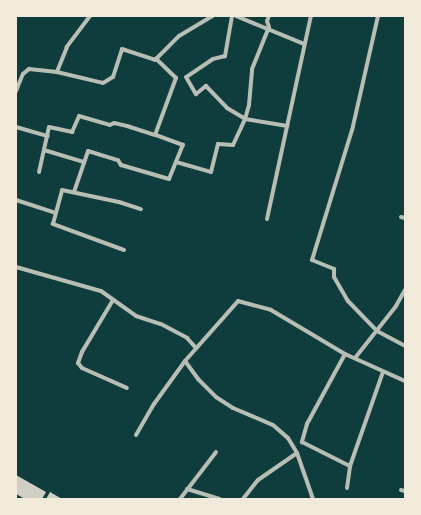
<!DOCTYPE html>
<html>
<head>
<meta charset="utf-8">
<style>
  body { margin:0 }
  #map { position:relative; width:421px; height:515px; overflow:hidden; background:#0f3d3e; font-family:Quicksand,sans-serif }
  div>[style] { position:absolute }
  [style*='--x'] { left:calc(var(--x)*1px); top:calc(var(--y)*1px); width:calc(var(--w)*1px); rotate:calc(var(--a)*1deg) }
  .building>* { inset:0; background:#cfcfc3 }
  .minor>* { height:4px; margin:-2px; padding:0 2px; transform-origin:2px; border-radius:2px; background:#b8beb3 }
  span { translate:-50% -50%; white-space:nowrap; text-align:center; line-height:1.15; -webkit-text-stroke:3px #f1e9da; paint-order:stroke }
  .frame { position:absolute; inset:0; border:17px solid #f1e9da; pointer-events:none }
</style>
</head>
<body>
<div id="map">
  <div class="building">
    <div style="clip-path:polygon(16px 475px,46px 492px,42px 499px,25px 499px,16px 494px)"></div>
    <div style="clip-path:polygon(50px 492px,62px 499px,46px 499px)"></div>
  </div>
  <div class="minor">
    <div style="--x:90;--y:16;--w:39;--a:127"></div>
    <div style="--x:67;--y:47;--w:27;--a:112"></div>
    <div style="--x:57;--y:72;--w:47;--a:13.4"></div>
    <div style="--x:103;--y:83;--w:12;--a:-31"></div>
    <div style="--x:113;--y:77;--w:29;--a:-72"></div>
    <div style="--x:122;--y:49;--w:35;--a:18"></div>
    <div style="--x:155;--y:60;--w:34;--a:-45"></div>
    <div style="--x:179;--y:36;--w:39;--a:-31"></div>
    <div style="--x:232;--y:16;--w:41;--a:99.9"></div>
    <div style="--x:225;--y:56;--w:12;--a:166"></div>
    <div style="--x:213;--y:59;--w:32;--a:146"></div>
    <div style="--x:186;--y:77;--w:20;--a:60"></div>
    <div style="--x:196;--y:94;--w:13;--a:-39"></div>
    <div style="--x:206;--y:86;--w:30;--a:46"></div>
    <div style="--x:227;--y:108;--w:21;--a:31"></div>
    <div style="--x:245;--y:119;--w:15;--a:-74"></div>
    <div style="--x:249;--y:105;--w:36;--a:-85"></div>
    <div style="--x:252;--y:69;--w:45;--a:-68"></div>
    <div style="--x:269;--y:27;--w:6;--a:-108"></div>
    <div style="--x:267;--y:21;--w:5;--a:-68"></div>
    <div style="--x:236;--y:16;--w:74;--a:22.4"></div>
    <div style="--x:378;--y:16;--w:117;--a:102.8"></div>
    <div style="--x:352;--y:130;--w:136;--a:107.1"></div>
    <div style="--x:312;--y:260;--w:24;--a:22"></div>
    <div style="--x:334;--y:269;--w:8;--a:90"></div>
    <div style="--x:334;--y:277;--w:28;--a:60"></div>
    <div style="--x:348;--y:301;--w:42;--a:46"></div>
    <div style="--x:377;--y:331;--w:32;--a:28"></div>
    <div style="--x:16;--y:91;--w:18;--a:-68"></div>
    <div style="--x:23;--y:74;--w:8;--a:-40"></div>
    <div style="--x:29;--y:69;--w:28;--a:6"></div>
    <div style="--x:16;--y:127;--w:33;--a:16"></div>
    <div style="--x:44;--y:150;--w:42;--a:16.7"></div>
    <div style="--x:176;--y:162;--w:36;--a:16"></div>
    <div style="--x:211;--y:172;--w:29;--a:-76"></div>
    <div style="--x:218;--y:144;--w:15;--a:4"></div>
    <div style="--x:233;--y:145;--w:29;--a:-65"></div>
    <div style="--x:245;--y:119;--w:43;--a:9.5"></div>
    <div style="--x:39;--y:172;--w:46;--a:-77.5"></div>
    <div style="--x:49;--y:127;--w:24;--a:12"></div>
    <div style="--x:72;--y:132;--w:17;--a:-66"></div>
    <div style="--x:79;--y:116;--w:32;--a:16"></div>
    <div style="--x:110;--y:125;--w:4;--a:-27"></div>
    <div style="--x:114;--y:123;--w:13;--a:13"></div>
    <div style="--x:127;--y:126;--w:29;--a:18"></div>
    <div style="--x:155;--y:135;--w:61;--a:-69.8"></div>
    <div style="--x:176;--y:78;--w:28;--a:-136"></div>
    <div style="--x:74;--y:192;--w:43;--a:-71.1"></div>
    <div style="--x:88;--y:151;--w:31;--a:17"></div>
    <div style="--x:118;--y:160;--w:6;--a:59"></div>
    <div style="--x:121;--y:165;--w:50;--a:16.3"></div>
    <div style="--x:169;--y:179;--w:37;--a:-68"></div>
    <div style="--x:183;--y:145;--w:30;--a:-160"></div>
    <div style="--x:16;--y:200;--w:40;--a:18"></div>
    <div style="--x:401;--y:217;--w:4;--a:14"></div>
    <div style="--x:267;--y:219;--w:208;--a:-77.8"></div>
    <div style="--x:124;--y:250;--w:76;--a:-159.9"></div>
    <div style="--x:53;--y:224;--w:35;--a:-75"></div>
    <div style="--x:62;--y:190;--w:58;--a:11.9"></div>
    <div style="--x:119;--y:202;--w:23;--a:18"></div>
    <div style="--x:16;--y:267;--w:88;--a:15.8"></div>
    <div style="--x:101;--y:291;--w:43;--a:35.5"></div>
    <div style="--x:136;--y:316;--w:26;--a:18"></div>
    <div style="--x:161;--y:324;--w:30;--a:28"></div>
    <div style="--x:187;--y:338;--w:13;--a:48"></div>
    <div style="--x:113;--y:300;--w:61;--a:120.8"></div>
    <div style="--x:82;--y:352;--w:12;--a:110"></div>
    <div style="--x:78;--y:363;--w:6;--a:51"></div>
    <div style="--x:82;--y:368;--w:49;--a:24"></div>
    <div style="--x:345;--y:354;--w:80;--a:118.5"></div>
    <div style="--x:307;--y:424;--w:19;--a:106"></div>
    <div style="--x:302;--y:442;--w:54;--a:26.6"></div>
    <div style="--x:355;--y:358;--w:66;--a:-51.7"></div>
    <div style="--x:396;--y:306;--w:18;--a:-61"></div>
    <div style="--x:185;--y:361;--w:22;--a:54"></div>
    <div style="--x:198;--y:379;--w:25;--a:45"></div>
    <div style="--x:216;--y:397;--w:20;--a:33"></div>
    <div style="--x:233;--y:408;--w:43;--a:23"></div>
    <div style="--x:273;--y:425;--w:20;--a:41"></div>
    <div style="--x:288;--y:438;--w:17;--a:59"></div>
    <div style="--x:297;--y:453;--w:49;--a:70.8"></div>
    <div style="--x:136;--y:435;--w:36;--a:-60"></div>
    <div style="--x:154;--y:404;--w:53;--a:-54.2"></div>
    <div style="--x:185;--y:361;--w:80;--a:-48.5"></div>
    <div style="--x:238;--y:301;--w:34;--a:15"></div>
    <div style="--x:271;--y:310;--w:86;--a:30.7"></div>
    <div style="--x:345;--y:354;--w:66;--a:24.2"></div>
    <div style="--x:347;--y:488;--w:22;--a:-82"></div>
    <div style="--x:350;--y:466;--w:100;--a:-70.7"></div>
    <div style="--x:187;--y:489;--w:34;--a:17"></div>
    <div style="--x:401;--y:490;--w:4;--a:14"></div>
    <div style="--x:180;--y:499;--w:59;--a:-52.5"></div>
    <div style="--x:243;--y:499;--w:24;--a:-52"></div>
    <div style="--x:258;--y:480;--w:47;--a:-34.7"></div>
  </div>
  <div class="frame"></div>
</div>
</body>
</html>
